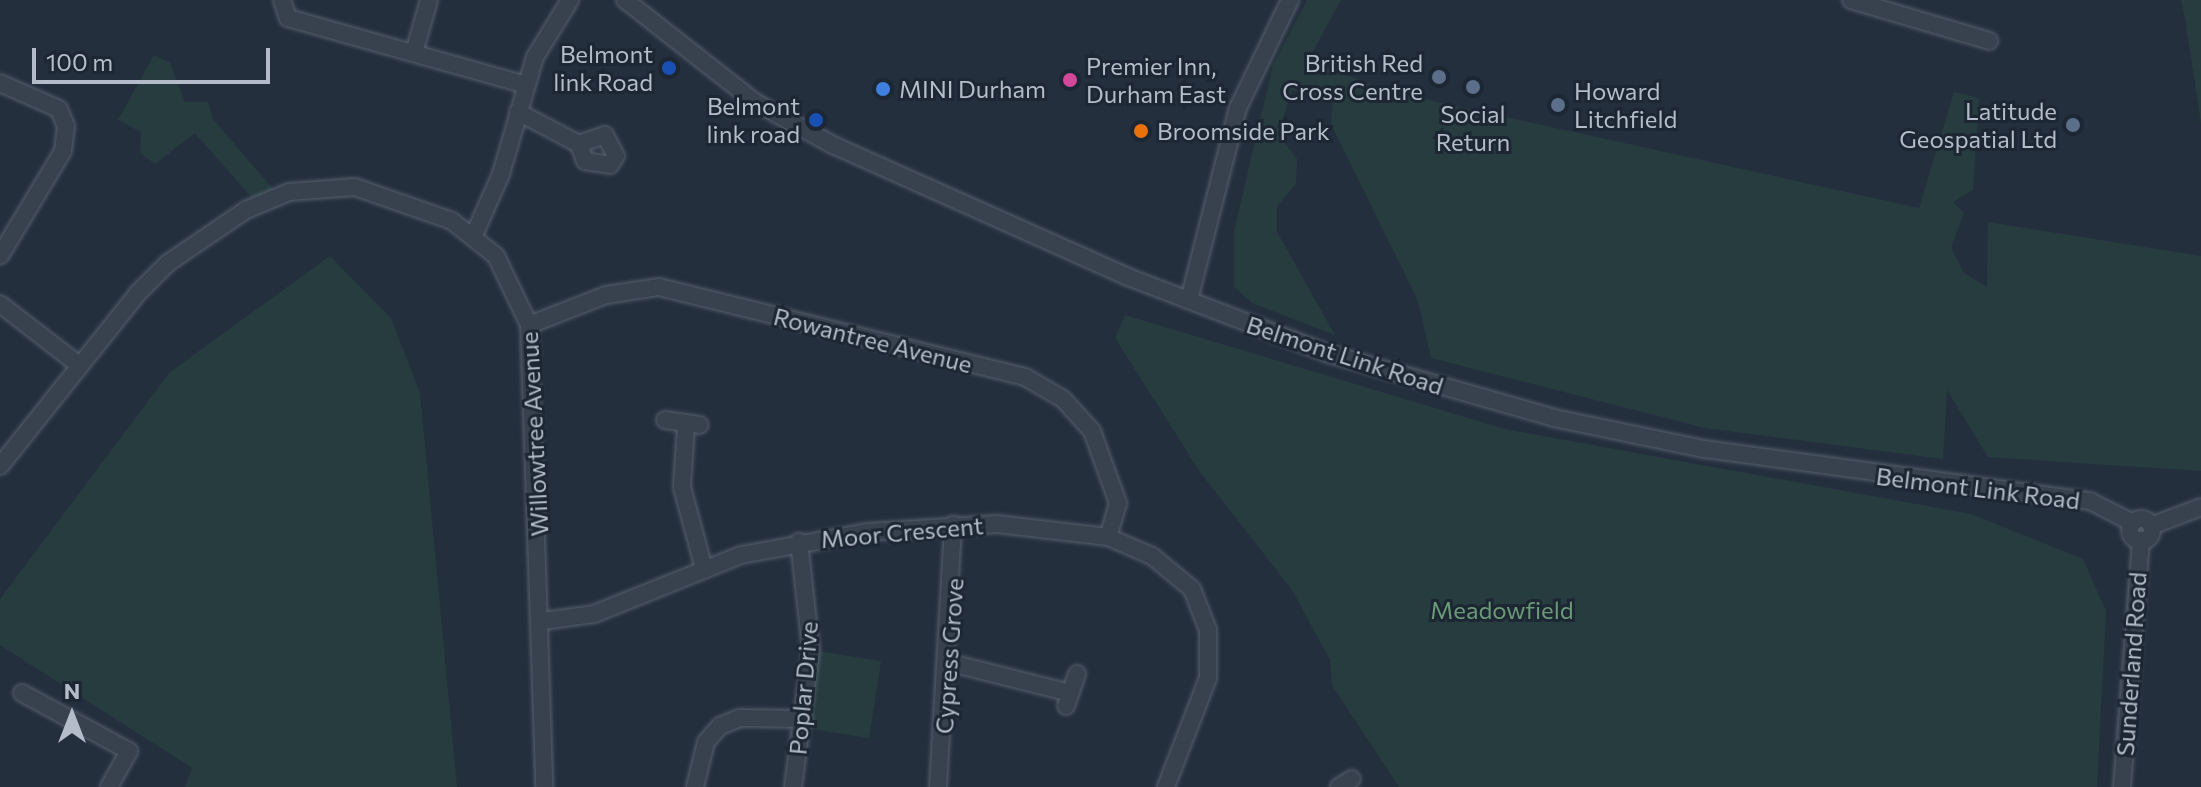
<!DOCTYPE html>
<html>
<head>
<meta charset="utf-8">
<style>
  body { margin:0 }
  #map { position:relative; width:2201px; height:787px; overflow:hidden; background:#242f3e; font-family:Commissioner,sans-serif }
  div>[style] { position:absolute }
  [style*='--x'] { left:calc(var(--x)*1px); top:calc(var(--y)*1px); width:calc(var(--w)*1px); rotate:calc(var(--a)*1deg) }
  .green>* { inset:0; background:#263c3f; transform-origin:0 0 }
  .roads { filter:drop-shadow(0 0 2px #565f6c) drop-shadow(0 0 2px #565f6c) }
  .minor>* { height:16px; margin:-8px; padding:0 8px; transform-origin:8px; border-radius:8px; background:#38414e }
  .minor>.ring { margin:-8px; padding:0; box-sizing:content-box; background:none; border:16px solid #38414e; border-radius:50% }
  .dots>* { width:22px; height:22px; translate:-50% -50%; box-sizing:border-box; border:4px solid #1d2633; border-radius:50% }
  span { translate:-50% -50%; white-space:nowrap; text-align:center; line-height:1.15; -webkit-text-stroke:6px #1d2633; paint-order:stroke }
  .poi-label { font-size:24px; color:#b4bcc9 }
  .right { translate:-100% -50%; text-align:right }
  .left { translate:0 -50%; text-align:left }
  .street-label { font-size:24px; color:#b4bcc9 }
  .park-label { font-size:24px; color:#6b9a76 }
  .north { position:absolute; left:32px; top:675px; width:80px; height:80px; -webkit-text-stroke:6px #1d2633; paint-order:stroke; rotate:0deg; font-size:22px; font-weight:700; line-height:32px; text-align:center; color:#b4bcc9 }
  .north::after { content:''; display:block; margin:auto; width:28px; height:36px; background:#b4bcc9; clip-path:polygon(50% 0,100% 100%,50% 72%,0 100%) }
  .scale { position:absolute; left:32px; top:48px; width:238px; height:36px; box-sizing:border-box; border:4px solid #b4bcc9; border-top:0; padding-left:10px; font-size:24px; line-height:28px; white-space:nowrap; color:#b4bcc9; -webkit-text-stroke:6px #1d2633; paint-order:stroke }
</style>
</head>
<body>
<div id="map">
  <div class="green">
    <div style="clip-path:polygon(1307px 0,1341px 0,1308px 60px,1388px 91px,1919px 208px,1954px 92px,1979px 98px,1973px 190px,1953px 202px,1964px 213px,1951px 248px,1964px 273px,1987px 287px,1988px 222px,2201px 256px,2201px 471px,1988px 457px,1947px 390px,1943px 459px,1705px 428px,1431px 358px,1418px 301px,1331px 124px,1333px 99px,1292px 90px,1278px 134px,1297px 159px,1296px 184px,1277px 206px,1277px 232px,1335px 335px,1252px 303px,1234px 287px,1234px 231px,1273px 65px)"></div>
    <div style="clip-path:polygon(2181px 0,2201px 0,2201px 124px,2185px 18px)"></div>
    <div style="clip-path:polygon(154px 55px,170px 63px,185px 102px,208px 102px,213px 119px,273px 189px,252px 198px,195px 133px,155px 164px,140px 153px,141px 132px,118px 120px)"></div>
    <div style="clip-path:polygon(330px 256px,391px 318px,420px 393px,457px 787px,185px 787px,192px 768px,0 645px,0 599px,170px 372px)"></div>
    <div style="clip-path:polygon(1125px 315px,1505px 429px,1971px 514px,2083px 559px,2106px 611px,2097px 787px,1399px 787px,1332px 685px,1330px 660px,1292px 590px,1200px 472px,1115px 338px)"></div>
    <div style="left:811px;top:650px;width:71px;height:78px;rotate:9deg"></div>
  </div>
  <div class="roads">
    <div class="minor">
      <div style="--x:282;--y:0;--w:19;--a:72"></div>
      <div style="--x:288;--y:18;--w:247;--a:15.7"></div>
      <div style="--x:625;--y:0;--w:165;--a:38.1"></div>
      <div style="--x:755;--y:102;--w:89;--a:28.9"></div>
      <div style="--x:833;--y:145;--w:323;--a:24.1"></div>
      <div style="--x:1128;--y:277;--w:216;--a:20.9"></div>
      <div style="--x:1330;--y:354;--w:233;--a:15.9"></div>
      <div style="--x:1554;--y:418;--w:153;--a:11.7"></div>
      <div style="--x:1704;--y:449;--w:389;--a:7.7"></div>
      <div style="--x:2090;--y:501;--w:48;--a:27.1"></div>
      <div style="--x:1851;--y:0;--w:144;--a:16.5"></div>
      <div style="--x:414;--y:53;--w:55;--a:-74.2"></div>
      <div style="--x:0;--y:83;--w:64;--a:23.8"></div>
      <div style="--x:59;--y:109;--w:18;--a:68"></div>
      <div style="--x:66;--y:126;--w:25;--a:97"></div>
      <div style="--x:63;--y:151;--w:122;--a:121"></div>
      <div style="--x:518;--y:112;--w:69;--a:27.7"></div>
      <div style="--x:579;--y:144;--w:18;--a:71"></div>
      <div style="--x:585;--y:161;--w:25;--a:9"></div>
      <div style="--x:610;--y:165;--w:11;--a:-56"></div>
      <div style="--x:616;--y:156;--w:24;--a:-118"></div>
      <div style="--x:605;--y:135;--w:28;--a:161"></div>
      <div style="--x:474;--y:235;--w:67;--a:-66.1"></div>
      <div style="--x:501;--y:174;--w:122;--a:-73.8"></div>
      <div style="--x:535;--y:57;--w:67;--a:-58.4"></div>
      <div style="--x:1189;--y:300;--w:198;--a:-75.7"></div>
      <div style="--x:1238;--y:108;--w:120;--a:-64.3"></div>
      <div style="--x:0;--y:304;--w:100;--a:37.7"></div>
      <div style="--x:529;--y:325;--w:83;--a:-21.3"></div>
      <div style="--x:606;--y:295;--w:54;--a:-8.6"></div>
      <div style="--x:659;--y:287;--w:377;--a:13.8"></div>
      <div style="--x:1025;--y:377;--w:44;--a:30.1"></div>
      <div style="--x:1063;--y:399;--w:43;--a:47.8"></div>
      <div style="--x:1092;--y:431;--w:77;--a:70.1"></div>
      <div style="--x:1118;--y:503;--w:35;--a:106"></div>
      <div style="--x:665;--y:420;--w:35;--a:8"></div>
      <div style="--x:686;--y:426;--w:61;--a:93.8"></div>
      <div style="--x:682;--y:487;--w:85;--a:75"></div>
      <div style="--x:0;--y:466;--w:221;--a:-51.4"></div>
      <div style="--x:138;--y:293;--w:42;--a:-45"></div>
      <div style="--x:168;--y:263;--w:94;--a:-34.2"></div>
      <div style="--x:246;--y:210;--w:47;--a:-22.7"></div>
      <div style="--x:289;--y:192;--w:66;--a:-4.3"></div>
      <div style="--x:355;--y:187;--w:103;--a:19.3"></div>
      <div style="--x:452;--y:221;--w:56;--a:38.5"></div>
      <div style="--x:496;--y:256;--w:76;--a:64.4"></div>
      <div style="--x:529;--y:325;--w:462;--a:88.1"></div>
      <div class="ring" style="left:2130px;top:519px;width:6px;height:6px"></div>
      <div style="--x:2151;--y:526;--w:53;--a:-20.8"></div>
      <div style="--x:543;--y:621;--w:51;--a:-7.8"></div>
      <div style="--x:594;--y:614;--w:158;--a:-21.9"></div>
      <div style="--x:741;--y:555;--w:128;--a:-10.3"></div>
      <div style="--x:867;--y:532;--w:130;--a:-3.5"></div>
      <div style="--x:997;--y:524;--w:112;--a:6.7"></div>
      <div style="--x:1108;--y:537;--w:48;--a:23.4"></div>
      <div style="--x:1152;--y:556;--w:52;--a:39.5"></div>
      <div style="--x:1192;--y:589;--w:44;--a:68.7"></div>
      <div style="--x:1208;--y:630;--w:48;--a:90"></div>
      <div style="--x:1208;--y:678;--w:117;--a:111.1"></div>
      <div style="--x:947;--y:662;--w:127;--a:14.1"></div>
      <div style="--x:22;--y:693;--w:122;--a:28.5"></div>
      <div style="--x:129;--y:751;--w:41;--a:119.1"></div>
      <div style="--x:1066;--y:706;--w:34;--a:-71"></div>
      <div style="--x:695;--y:787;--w:46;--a:-76.3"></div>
      <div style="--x:706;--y:742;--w:21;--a:-49"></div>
      <div style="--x:720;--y:726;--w:22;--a:-22"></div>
      <div style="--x:740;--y:718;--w:64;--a:0.9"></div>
      <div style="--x:793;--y:787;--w:138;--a:-82.5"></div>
      <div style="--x:811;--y:650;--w:109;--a:-96.3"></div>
      <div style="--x:938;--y:787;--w:263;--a:-86.7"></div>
      <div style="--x:1339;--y:787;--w:15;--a:-32"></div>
      <div style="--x:2122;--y:787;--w:248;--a:-85.6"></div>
    </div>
  </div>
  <div class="dots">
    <div style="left:669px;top:68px;background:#1a4fb4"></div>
    <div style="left:1439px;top:77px;background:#5c6f8a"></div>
    <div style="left:1070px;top:80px;background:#d1479c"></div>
    <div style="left:1473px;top:87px;background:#5c6f8a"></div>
    <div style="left:883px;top:89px;background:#3f7fe0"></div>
    <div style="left:1558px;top:105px;background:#5c6f8a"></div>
    <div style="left:816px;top:120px;background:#1a4fb4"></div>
    <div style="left:2073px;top:125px;background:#5c6f8a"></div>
    <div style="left:1141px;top:131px;background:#e8710a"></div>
  </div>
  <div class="poi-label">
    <span class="right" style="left:653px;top:68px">Belmont<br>link Road</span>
    <span class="right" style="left:1423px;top:77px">British Red<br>Cross Centre</span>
    <span class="left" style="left:1086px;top:80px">Premier Inn,<br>Durham East</span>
    <span class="left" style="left:899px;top:89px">MINI Durham</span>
    <span class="left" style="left:1574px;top:105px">Howard<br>Litchfield</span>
    <span class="right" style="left:800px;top:120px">Belmont<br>link road</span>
    <span class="right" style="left:2057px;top:125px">Latitude<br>Geospatial Ltd</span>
    <span style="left:1473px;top:128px">Social<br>Return</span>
    <span class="left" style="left:1157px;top:131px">Broomside Park</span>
  </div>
  <div class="street-label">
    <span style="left:873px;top:340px;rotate:14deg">Rowantree Avenue</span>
    <span style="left:1345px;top:355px;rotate:18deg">Belmont Link Road</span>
    <span style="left:534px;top:434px;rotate:-93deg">Willowtree Avenue</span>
    <span style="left:1978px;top:488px;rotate:7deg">Belmont Link Road</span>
    <span style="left:902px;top:532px;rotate:-5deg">Moor Crescent</span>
    <span style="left:949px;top:656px;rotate:-86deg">Cypress Grove</span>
    <span style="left:2131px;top:664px;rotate:-86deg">Sunderland Road</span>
    <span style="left:803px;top:688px;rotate:-85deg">Poplar Drive</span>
  </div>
  <div class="park-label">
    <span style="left:1502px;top:610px">Meadowfield</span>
  </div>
  <div class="north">N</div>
  <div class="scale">100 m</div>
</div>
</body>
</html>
